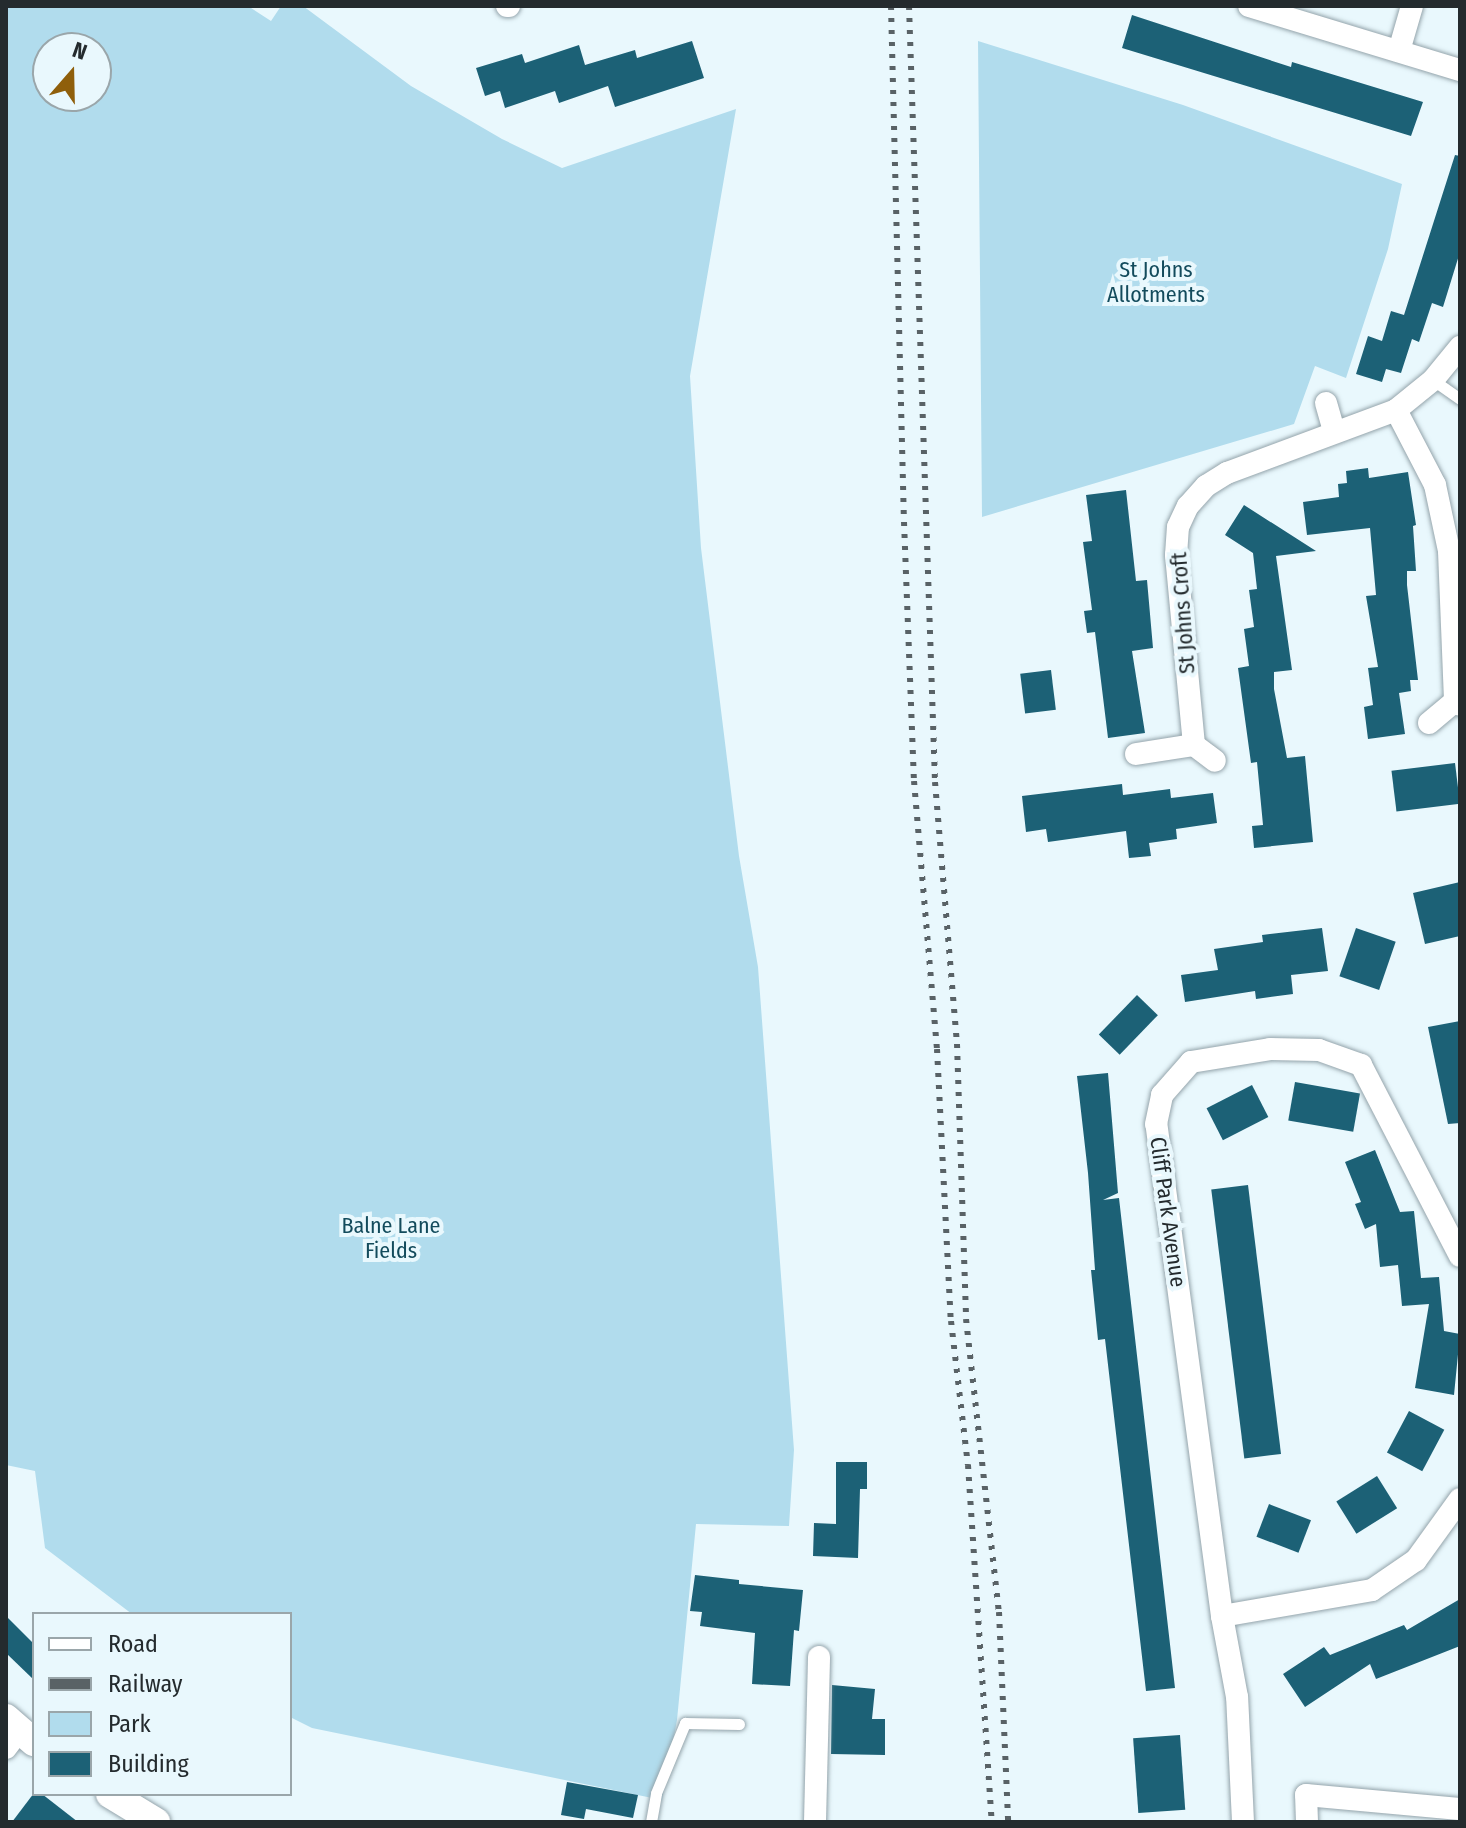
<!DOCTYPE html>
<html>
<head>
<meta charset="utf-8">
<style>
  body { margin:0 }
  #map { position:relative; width:1466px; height:1828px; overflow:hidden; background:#e9f8fd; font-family:"Fira Sans Condensed",sans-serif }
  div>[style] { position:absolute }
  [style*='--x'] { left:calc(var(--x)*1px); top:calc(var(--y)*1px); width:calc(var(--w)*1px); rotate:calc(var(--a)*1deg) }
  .green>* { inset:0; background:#b1dced }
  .building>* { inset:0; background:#1c6176; transform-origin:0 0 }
  .roads { filter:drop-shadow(0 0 2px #94a4ab) drop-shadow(0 0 2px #94a4ab) }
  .service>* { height:11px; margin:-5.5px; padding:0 5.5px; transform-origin:5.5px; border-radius:5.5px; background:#fff }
  .minor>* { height:22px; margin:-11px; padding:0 11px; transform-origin:11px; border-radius:11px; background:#fff }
  .tertiary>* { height:28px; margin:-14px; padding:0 14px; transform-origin:14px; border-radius:14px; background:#fff }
  .rail>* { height:6px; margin-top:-3px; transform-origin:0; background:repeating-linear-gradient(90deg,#596266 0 4px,transparent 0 12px) }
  span { translate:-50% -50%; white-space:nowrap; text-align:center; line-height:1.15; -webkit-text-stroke:8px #e9f8fd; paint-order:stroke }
  .park-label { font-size:22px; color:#134b5c }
  .street-label { font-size:22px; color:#242b2e }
  .frame { position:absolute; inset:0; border:8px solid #242b2e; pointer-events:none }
  .legend { position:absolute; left:32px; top:1612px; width:260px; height:184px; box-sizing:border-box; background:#e9f8fd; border:2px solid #9aa6aa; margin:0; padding:10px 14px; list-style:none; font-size:24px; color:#242b2e }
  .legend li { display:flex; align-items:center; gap:16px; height:40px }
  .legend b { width:40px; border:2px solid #9aa6aa }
  .north { position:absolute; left:32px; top:32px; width:80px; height:80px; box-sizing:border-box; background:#e9f8fd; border:2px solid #9aa6aa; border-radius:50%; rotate:20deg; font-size:22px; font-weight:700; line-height:32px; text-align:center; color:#242b2e }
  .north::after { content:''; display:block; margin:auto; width:28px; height:36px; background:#8f5f0b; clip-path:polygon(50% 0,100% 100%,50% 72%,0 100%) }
</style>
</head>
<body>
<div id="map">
  <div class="green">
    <div style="clip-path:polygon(evenodd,6px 6px,248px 6px,271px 21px,281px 6px,303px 6px,411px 86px,502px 139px,562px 168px,736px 109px,690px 376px,701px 548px,739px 856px,758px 967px,794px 1450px,789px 1526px,696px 1524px,677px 1720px,662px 1800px,312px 1728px,290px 1717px,290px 1614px,132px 1614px,45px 1548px,35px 1471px,6px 1465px,6px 6px,48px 48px,96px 48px,96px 96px,48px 96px,48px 48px)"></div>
    <div style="clip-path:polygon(978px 41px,1183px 105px,1402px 184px,1388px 249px,1346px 378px,1315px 366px,1294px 424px,982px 517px)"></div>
  </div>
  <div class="building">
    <div style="clip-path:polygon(1132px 15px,1291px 67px,1292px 62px,1423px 102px,1411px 136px,1122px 48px)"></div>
    <div style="clip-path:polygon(692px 41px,704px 78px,615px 107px,608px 86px,559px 103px,555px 91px,505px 108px,500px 91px,485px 96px,476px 68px,522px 54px,525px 63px,579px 45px,585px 65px,635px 50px,637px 58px)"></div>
    <div style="clip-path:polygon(1455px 155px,1460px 156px,1460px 252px,1443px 307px,1432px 303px,1419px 342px,1412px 339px,1401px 373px,1386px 369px,1382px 382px,1356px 374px,1368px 336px,1382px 341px,1391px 311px,1404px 315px)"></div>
    <div style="clip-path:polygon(1368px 468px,1369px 478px,1408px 472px,1416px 525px,1413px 526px,1416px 571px,1407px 571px,1407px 585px,1418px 680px,1410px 680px,1411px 691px,1399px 693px,1405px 734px,1368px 739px,1364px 707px,1373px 705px,1368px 668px,1378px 667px,1366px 596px,1376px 595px,1370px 528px,1307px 535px,1303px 502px,1339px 497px,1338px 484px,1347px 483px,1346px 471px)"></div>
    <div style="clip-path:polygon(1126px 490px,1136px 581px,1147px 580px,1153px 648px,1132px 651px,1145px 733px,1108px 738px,1095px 632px,1087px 633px,1084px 611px,1092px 610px,1083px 542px,1092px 541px,1086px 495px)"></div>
    <div style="clip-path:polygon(1244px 505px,1316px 551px,1276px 556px,1292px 670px,1274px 672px,1274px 689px,1287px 758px,1305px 756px,1313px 842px,1254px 848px,1252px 826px,1263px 825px,1257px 762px,1251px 763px,1238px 668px,1249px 666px,1244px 629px,1254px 627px,1249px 590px,1257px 589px,1253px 553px,1225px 535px)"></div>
    <div style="left:1051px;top:670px;width:40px;height:31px;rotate:83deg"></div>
    <div style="left:1455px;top:763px;width:41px;height:64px;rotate:83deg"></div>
    <div style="clip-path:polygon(1122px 784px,1123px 795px,1170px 789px,1171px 798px,1213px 793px,1217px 823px,1176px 829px,1177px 839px,1149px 843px,1151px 856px,1129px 858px,1126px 831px,1048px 842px,1046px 829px,1026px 832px,1022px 796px)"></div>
    <div style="clip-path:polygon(1460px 882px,1460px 936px,1425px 944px,1413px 893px)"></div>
    <div style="clip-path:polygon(1322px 928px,1328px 971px,1291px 975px,1293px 994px,1256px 999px,1255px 991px,1185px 1002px,1181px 975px,1218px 970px,1214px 949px,1263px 942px,1262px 935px)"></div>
    <div style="left:1356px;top:928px;width:42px;height:51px;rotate:19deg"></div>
    <div style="left:1137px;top:995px;width:29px;height:55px;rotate:44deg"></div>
    <div style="clip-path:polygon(1460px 1021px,1460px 1123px,1448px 1124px,1428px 1027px)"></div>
    <div style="clip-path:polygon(1108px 1073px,1118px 1193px,1103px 1200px,1119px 1198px,1175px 1688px,1146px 1691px,1105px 1339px,1098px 1340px,1091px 1270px,1095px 1270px,1088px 1173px,1077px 1076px)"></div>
    <div style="left:1295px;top:1082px;width:66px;height:39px;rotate:10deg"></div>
    <div style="left:1252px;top:1085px;width:36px;height:51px;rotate:63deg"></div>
    <div style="clip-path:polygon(1375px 1150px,1400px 1212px,1414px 1211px,1421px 1278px,1439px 1277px,1444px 1331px,1460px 1334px,1454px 1395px,1415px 1388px,1429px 1304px,1402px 1306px,1398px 1265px,1380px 1267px,1376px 1224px,1365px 1229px,1355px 1204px,1361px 1202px,1345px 1162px)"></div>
    <div style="left:1248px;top:1185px;width:271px;height:37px;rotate:83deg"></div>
    <div style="left:1409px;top:1411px;width:40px;height:47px;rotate:28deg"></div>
    <div style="clip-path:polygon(836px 1462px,867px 1462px,867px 1489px,860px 1489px,858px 1558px,813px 1556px,814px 1523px,836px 1524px)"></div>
    <div style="left:1377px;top:1476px;width:38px;height:48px;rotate:58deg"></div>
    <div style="left:1269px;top:1504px;width:45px;height:35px;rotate:21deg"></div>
    <div style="clip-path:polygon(695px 1575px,739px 1580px,739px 1584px,803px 1590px,799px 1631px,794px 1630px,790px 1686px,752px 1684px,755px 1633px,700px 1626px,702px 1612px,690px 1611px)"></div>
    <div style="clip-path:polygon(1460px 1599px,1460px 1646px,1376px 1679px,1370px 1664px,1305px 1707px,1283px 1674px,1324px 1647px,1330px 1655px,1404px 1625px,1407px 1630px)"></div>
    <div style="clip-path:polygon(6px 1616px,34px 1644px,34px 1680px,6px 1653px)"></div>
    <div style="clip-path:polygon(832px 1685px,875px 1689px,872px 1719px,885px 1719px,885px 1755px,831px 1754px)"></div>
    <div style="left:1180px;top:1735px;width:75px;height:47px;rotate:86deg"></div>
    <div style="clip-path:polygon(567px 1782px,638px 1795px,633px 1818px,586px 1809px,584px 1819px,561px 1815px)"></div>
    <div style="clip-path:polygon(34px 1793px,42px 1794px,78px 1822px,12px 1822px)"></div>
  </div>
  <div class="roads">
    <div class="service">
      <div style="--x:1433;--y:380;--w:33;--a:35"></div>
      <div style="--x:651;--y:1822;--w:29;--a:-80"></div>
      <div style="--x:656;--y:1793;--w:76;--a:-67.5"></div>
      <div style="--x:685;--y:1723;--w:54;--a:1.1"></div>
    </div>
    <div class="minor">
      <div style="--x:507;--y:6;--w:2;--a:0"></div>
      <div style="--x:1249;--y:6;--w:220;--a:16.9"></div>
      <div style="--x:1399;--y:51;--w:47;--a:-73.9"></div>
      <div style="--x:1326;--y:403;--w:29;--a:74"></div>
      <div style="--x:1396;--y:410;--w:85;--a:62.5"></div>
      <div style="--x:1435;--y:485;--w:67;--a:78"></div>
      <div style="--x:1449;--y:551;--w:150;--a:87.7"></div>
      <div style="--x:1455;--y:701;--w:6;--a:39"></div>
      <div style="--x:1429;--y:723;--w:34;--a:-40"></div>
      <div style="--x:1194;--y:745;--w:191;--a:-95.4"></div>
      <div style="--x:1176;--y:555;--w:28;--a:-86"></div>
      <div style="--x:1178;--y:527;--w:23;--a:-65"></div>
      <div style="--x:1188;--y:506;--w:27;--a:-48"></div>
      <div style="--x:1206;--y:486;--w:25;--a:-32"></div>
      <div style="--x:1227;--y:473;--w:180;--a:-20.4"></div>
      <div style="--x:1396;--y:410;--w:48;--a:-39"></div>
      <div style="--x:1433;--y:380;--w:43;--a:-50.7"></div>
      <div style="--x:1136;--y:754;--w:59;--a:-8.8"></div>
      <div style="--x:1194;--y:745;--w:26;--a:37"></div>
      <div style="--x:1222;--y:1616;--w:152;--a:-9.8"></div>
      <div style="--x:1372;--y:1590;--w:53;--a:-34.3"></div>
      <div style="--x:1416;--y:1560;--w:75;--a:-54.2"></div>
      <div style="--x:6;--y:1748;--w:21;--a:-53"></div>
      <div style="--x:815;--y:1822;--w:165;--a:-88.6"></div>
      <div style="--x:1243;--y:1822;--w:125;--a:-92.7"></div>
      <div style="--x:1237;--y:1697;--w:82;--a:-100.5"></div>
      <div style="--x:1222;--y:1616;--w:496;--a:-97.6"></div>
      <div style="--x:1156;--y:1124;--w:30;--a:-78"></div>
      <div style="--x:1162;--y:1095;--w:44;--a:-48.7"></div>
      <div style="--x:1191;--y:1062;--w:80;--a:-9.3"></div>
      <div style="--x:1270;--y:1049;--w:49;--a:1.2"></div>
      <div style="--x:1319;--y:1050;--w:45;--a:19.7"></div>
      <div style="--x:1361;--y:1065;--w:215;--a:62.6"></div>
      <div style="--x:1307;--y:1822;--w:27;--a:-92"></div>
      <div style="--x:1306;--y:1795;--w:154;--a:5.2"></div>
    </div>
    <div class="tertiary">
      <div style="--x:6;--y:1718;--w:37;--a:41"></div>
      <div style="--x:110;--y:1794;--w:54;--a:31.3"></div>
    </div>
  </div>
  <div class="rail">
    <div style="--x:891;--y:6;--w:516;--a:88.56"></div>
    <div style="--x:904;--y:522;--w:259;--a:87.8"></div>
    <div style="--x:914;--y:781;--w:269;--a:85.1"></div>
    <div style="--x:937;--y:1049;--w:272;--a:87.1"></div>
    <div style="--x:951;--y:1321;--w:145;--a:83.3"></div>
    <div style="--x:968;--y:1465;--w:358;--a:86.2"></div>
    <div style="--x:909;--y:6;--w:776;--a:88.08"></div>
    <div style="--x:935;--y:782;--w:263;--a:85.2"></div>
    <div style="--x:957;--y:1044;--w:275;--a:88.1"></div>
    <div style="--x:966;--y:1319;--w:295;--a:83.6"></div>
    <div style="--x:999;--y:1612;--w:210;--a:87.5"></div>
  </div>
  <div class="park-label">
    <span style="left:1156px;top:282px">St Johns<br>Allotments</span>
    <span style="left:391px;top:1238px">Balne Lane<br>Fields</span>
  </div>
  <div class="street-label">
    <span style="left:1183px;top:613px;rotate:-94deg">St Johns Croft</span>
    <span style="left:1168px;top:1212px;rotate:82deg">Cliff Park Avenue</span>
  </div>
  <div class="frame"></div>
  <ul class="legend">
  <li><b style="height:10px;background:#fff"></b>Road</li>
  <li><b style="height:10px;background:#596266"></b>Railway</li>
  <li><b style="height:22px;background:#b1dced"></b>Park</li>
  <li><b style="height:22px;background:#1c6176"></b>Building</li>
  </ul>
  <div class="north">N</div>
</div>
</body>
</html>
